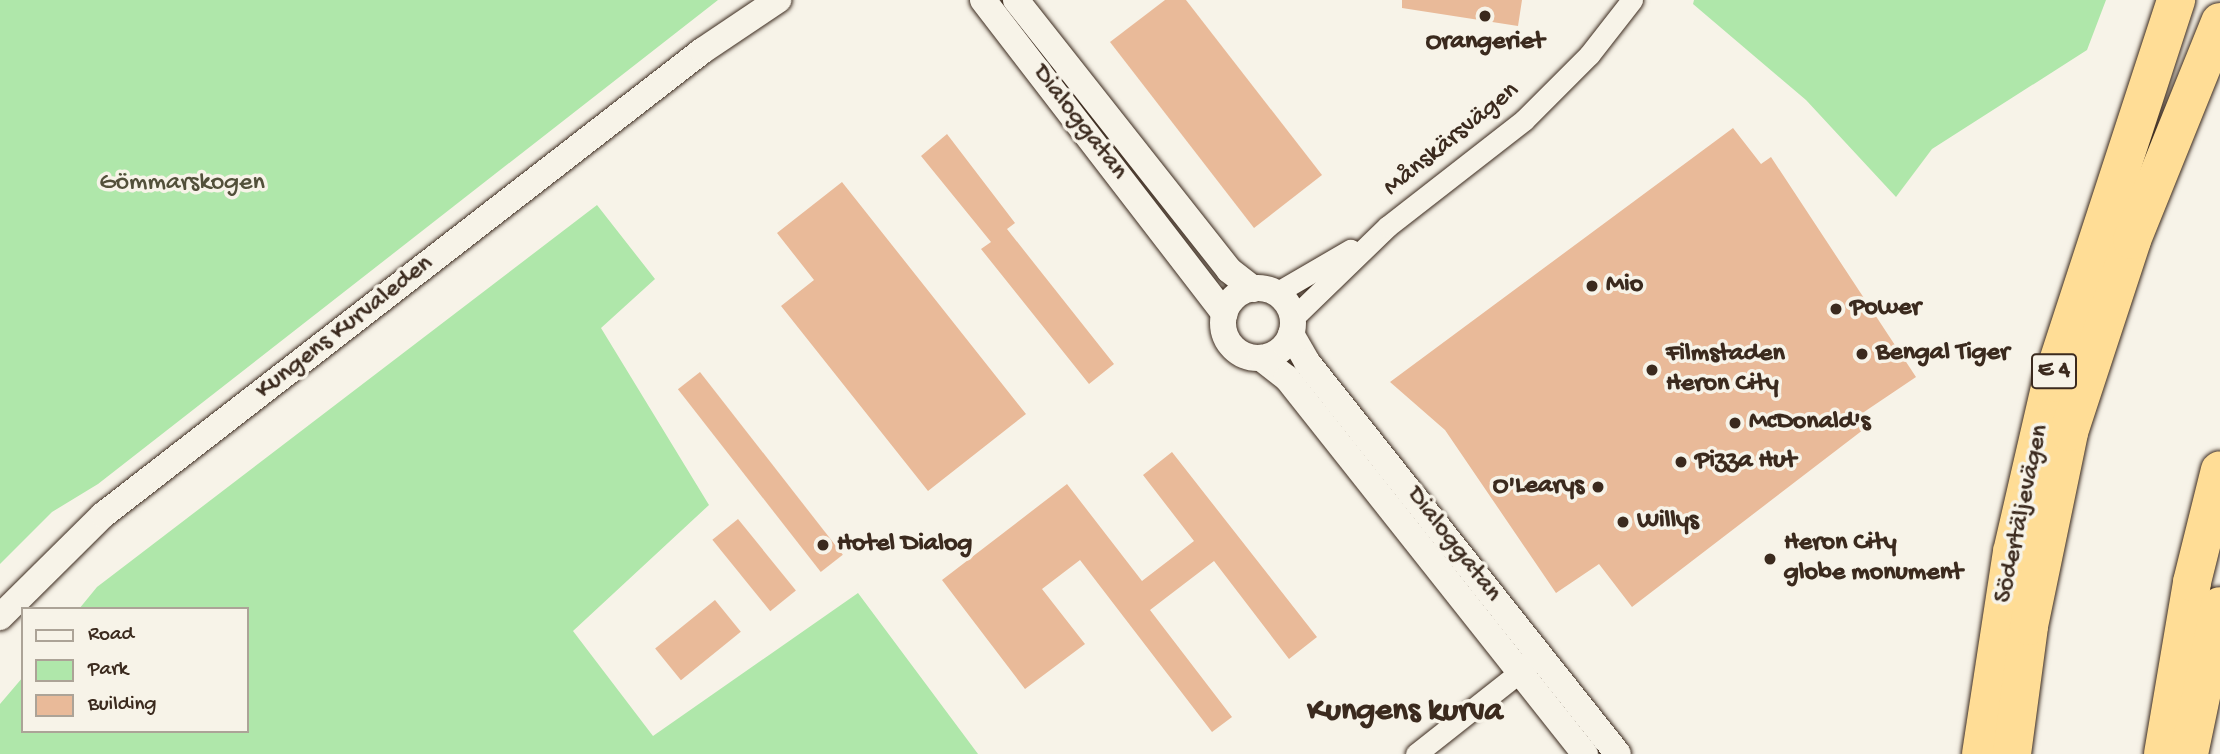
<!DOCTYPE html>
<html>
<head>
<meta charset="utf-8">
<style>
  body { margin:0 }
  #map { position:relative; width:2220px; height:754px; overflow:hidden; background:#f7f3e8; font-family:"Gochi Hand",sans-serif }
  div>[style] { position:absolute }
  [style*='--x'] { left:calc(var(--x)*1px); top:calc(var(--y)*1px); width:calc(var(--w)*1px); rotate:calc(var(--a)*1deg) }
  .green>* { inset:0; background:#afe7aa }
  .building>* { inset:0; background:#e9ba99; transform-origin:0 0 }
  .roads { filter:drop-shadow(0 0 2px #3b2a1e) drop-shadow(0 0 2px #3b2a1e) }
  .minor>* { height:21px; margin:-10.5px; padding:0 10.5px; transform-origin:10.5px; border-radius:10.5px; background:#f7f3e8 }
  .tertiary>* { height:26px; margin:-13px; padding:0 13px; transform-origin:13px; border-radius:13px; background:#f7f3e8 }
  .tertiary>.ring { margin:-13px; padding:0; box-sizing:content-box; background:none; border:26px solid #f7f3e8; border-radius:50% }
  .motorway>* { height:38px; margin:-19px; padding:0 19px; transform-origin:19px; border-radius:19px; background:#ffdd96 }
  .dots>* { width:19px; height:19px; translate:-50% -50%; box-sizing:border-box; border:4px solid #f7f3e8; border-radius:50% }
  span { translate:-50% -50%; white-space:nowrap; text-align:center; line-height:1.15; -webkit-text-stroke:7px #f7f3e8; paint-order:stroke }
  .shield-label span { padding:2px 5px; background:#f7f3e8; border:2px solid; border-radius:5px; -webkit-text-stroke-width:0 }
  .shield-label { font-size:24px; color:#3b2a1e; font-weight:700 }
  .poi-label { font-size:26px; color:#3b2a1e; font-weight:700 }
  .left { translate:0 -50%; text-align:left }
  .right { translate:-100% -50%; text-align:right }
  .street-label { font-size:26px; color:#3b2a1e }
  .park-label { font-size:26px; color:#52503a }
  .district-label { font-size:33px; color:#3b2a1e; font-weight:700 }
  .legend { position:absolute; left:21px; top:607px; width:228px; height:126px; box-sizing:border-box; background:#f7f3e8; border:2px solid #aca397; margin:0; padding:9px 12px; list-style:none; font-size:21px; color:#3b2a1e }
  .legend li { display:flex; align-items:center; gap:14px; height:35px }
  .legend b { width:35px; border:2px solid #aca397 }
</style>
</head>
<body>
<div id="map">
  <div class="green">
    <div style="clip-path:polygon(0 0,718px 0,98px 484px,52px 512px,0 564px)"></div>
    <div style="clip-path:polygon(1694px 0,2106px 0,2087px 50px,1932px 149px,1896px 197px,1806px 100px,1693px 4px)"></div>
    <div style="clip-path:polygon(597px 205px,655px 279px,601px 328px,709px 505px,573px 631px,653px 736px,858px 593px,978px 754px,0 754px,0 704px,23px 677px,23px 731px,247px 731px,247px 609px,79px 609px,97px 587px)"></div>
  </div>
  <div class="building">
    <div style="clip-path:polygon(1165px 0,1186px 0,1322px 175px,1254px 228px,1110px 42px)"></div>
    <div style="clip-path:polygon(1402px 0,1522px 0,1518px 26px,1402px 8px)"></div>
    <div style="clip-path:polygon(1733px 128px,1761px 164px,1771px 157px,1916px 377px,1864px 412px,1872px 423px,1632px 607px,1599px 564px,1556px 593px,1445px 430px,1390px 382px)"></div>
    <div style="clip-path:polygon(947px 134px,1015px 223px,1007px 229px,1114px 364px,1089px 384px,981px 249px,991px 242px,921px 156px)"></div>
    <div style="clip-path:polygon(842px 182px,1026px 414px,928px 491px,781px 306px,814px 280px,777px 233px)"></div>
    <div style="left:700px;top:372px;width:232px;height:28px;rotate:52deg"></div>
    <div style="clip-path:polygon(1172px 452px,1317px 637px,1289px 659px,1214px 561px,1150px 610px,1232px 717px,1212px 732px,1080px 560px,1042px 589px,1085px 644px,1025px 689px,942px 580px,1067px 484px,1142px 581px,1194px 541px,1143px 475px)"></div>
    <div style="left:738px;top:519px;width:92px;height:33px;rotate:51deg"></div>
    <div style="left:715px;top:600px;width:41px;height:77px;rotate:51deg"></div>
  </div>
  <div class="roads">
    <div class="minor">
      <div style="--x:1276;--y:293;--w:86;--a:-30.2"></div>
      <div style="--x:1293;--y:318;--w:132;--a:-44.1"></div>
      <div style="--x:1388;--y:226;--w:172;--a:-37.9"></div>
      <div style="--x:1524;--y:120;--w:92;--a:-45"></div>
      <div style="--x:1589;--y:55;--w:70;--a:-52"></div>
      <div style="--x:1416;--y:754;--w:145;--a:-38.3"></div>
    </div>
    <div class="tertiary">
      <div style="--x:983;--y:0;--w:396;--a:52.4"></div>
      <div style="--x:1016;--y:0;--w:344;--a:51.7"></div>
      <div style="--x:1229;--y:270;--w:31;--a:38"></div>
      <div class="ring" style="left:1223px;top:288px;width:44px;height:44px"></div>
      <div style="--x:1291;--y:334;--w:32;--a:60"></div>
      <div style="--x:1307;--y:362;--w:500;--a:51.57"></div>
      <div style="--x:1261;--y:358;--w:33;--a:38"></div>
      <div style="--x:1287;--y:378;--w:480;--a:51.6"></div>
      <div style="--x:0;--y:617;--w:145;--a:-44.7"></div>
      <div style="--x:103;--y:515;--w:758;--a:-37.76"></div>
      <div style="--x:702;--y:51;--w:92;--a:-33.9"></div>
    </div>
    <div class="motorway">
      <div style="--x:1981;--y:754;--w:204;--a:-81.3"></div>
      <div style="--x:2012;--y:552;--w:173;--a:-77"></div>
      <div style="--x:2051;--y:383;--w:403;--a:-71.9"></div>
      <div style="--x:2012;--y:754;--w:129;--a:-82.4"></div>
      <div style="--x:2029;--y:626;--w:198;--a:-78.3"></div>
      <div style="--x:2069;--y:432;--w:202;--a:-71.8"></div>
      <div style="--x:2132;--y:240;--w:235;--a:-68"></div>
      <div style="--x:2163;--y:754;--w:174;--a:-80.4"></div>
      <div style="--x:2192;--y:582;--w:115;--a:-76"></div>
      <div style="--x:2189;--y:754;--w:151;--a:-78.2"></div>
    </div>
  </div>
  <div class="dots">
    <div style="left:1485px;top:16px;background:#3b2a1e"></div>
    <div style="left:1592px;top:286px;background:#3b2a1e"></div>
    <div style="left:1836px;top:309px;background:#3b2a1e"></div>
    <div style="left:1862px;top:354px;background:#3b2a1e"></div>
    <div style="left:1652px;top:370px;background:#3b2a1e"></div>
    <div style="left:1735px;top:423px;background:#3b2a1e"></div>
    <div style="left:1681px;top:462px;background:#3b2a1e"></div>
    <div style="left:1598px;top:487px;background:#3b2a1e"></div>
    <div style="left:1623px;top:522px;background:#3b2a1e"></div>
    <div style="left:823px;top:545px;background:#3b2a1e"></div>
    <div style="left:1770px;top:559px;background:#3b2a1e"></div>
  </div>
  <div class="shield-label">
    <span style="left:2054px;top:371px">E 4</span>
  </div>
  <div class="poi-label">
    <span style="left:1485px;top:43px">Orangeriet</span>
    <span class="left" style="left:1606px;top:286px">Mio</span>
    <span class="left" style="left:1850px;top:309px">Power</span>
    <span class="left" style="left:1876px;top:354px">Bengal Tiger</span>
    <span class="left" style="left:1666px;top:370px">Filmstaden<br>Heron City</span>
    <span class="left" style="left:1749px;top:423px">McDonald's</span>
    <span class="left" style="left:1695px;top:462px">Pizza Hut</span>
    <span class="right" style="left:1584px;top:487px">O'Learys</span>
    <span class="left" style="left:1637px;top:522px">Willys</span>
    <span class="left" style="left:1784px;top:559px">Heron City<br>globe monument</span>
    <span class="left" style="left:837px;top:545px">Hotel Dialog</span>
  </div>
  <div class="street-label">
    <span style="left:1079px;top:123px;rotate:52deg">Dialoggatan</span>
    <span style="left:1452px;top:140px;rotate:-39deg">Månskärsvägen</span>
    <span style="left:345px;top:328px;rotate:-38deg">Kungens Kurvaleden</span>
    <span style="left:2023px;top:514px;rotate:-78deg">Södertäljevägen</span>
    <span style="left:1453px;top:545px;rotate:52deg">Dialoggatan</span>
  </div>
  <div class="park-label">
    <span style="left:182px;top:184px">Gömmarskogen</span>
  </div>
  <div class="district-label">
    <span style="left:1405px;top:713px">Kungens kurva</span>
  </div>
  <ul class="legend">
  <li><b style="height:9px;background:#f7f3e8"></b>Road</li>
  <li><b style="height:19px;background:#afe7aa"></b>Park</li>
  <li><b style="height:19px;background:#e9ba99"></b>Building</li>
  </ul>
</div>
</body>
</html>
